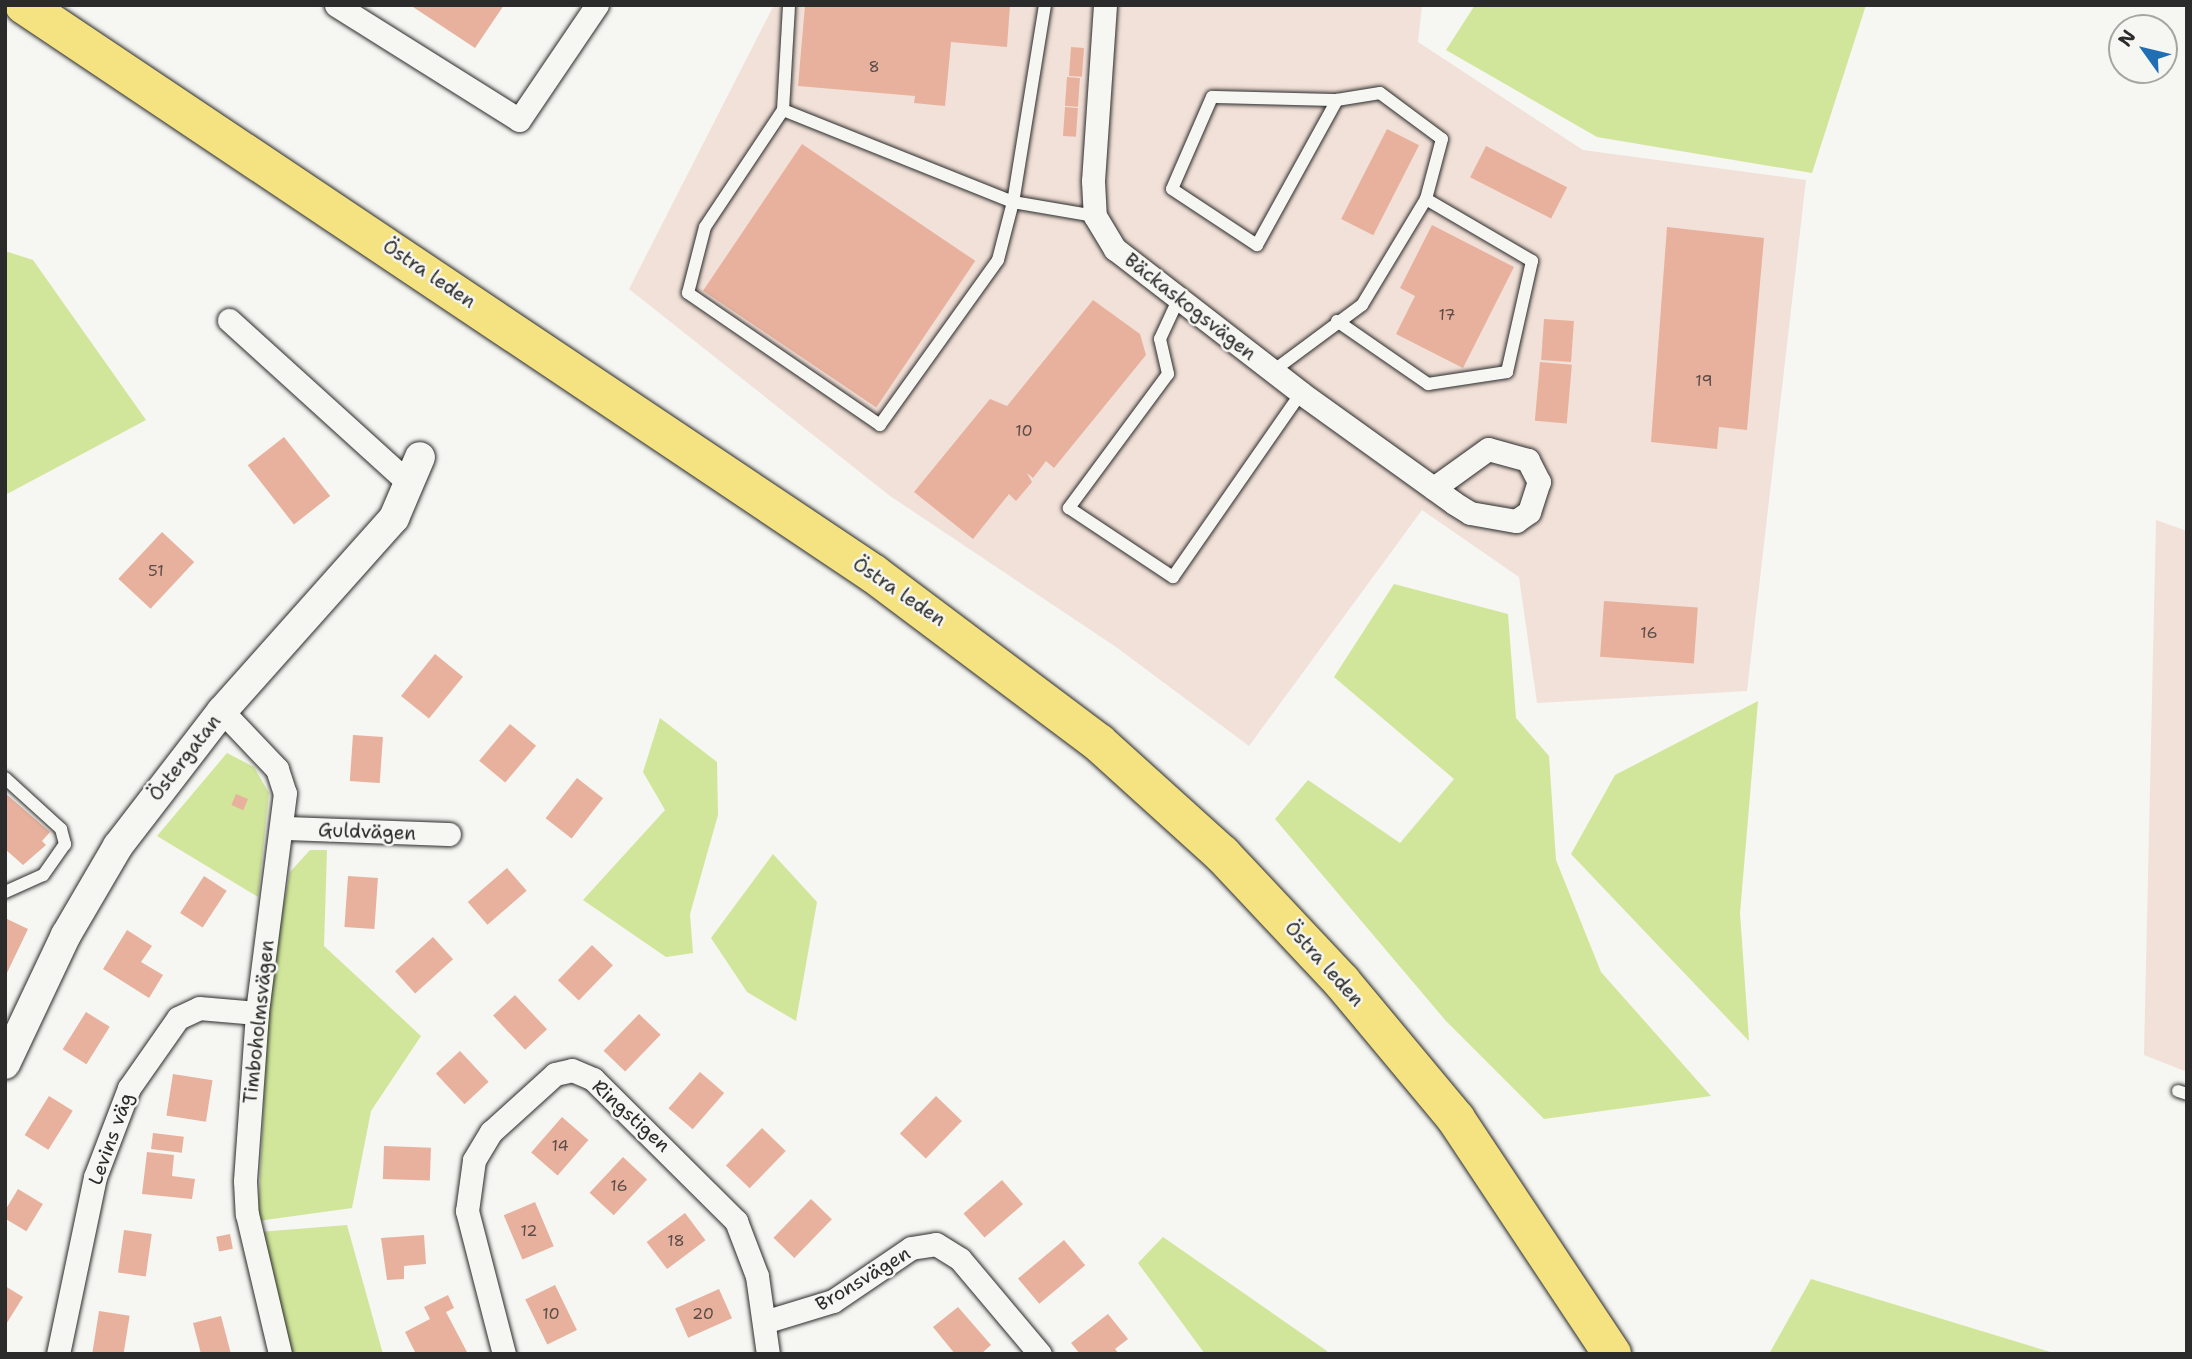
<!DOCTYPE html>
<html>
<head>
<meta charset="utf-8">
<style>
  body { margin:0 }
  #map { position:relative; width:2192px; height:1359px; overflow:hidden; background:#f6f6f2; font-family:"Shantell Sans",sans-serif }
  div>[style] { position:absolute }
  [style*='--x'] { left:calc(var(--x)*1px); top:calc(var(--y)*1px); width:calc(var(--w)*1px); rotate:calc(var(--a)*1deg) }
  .built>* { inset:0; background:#f2e1d8 }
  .green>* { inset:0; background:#d1e69a }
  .building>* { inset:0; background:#e8b19d; transform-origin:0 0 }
  .roads { filter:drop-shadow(0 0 2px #2b2b2b) drop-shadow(0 0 2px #2b2b2b) }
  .service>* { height:12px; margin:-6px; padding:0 6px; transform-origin:6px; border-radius:6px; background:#f6f6f2 }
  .minor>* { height:23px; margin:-11.5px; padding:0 11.5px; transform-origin:11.5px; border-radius:11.5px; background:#f6f6f2 }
  .tertiary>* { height:30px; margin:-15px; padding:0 15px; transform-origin:15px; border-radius:15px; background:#f6f6f2 }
  .trunk>* { height:38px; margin:-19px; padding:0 19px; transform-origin:19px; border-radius:19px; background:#f5e382 }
  span { translate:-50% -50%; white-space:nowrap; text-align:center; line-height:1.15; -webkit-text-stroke:5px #f6f6f2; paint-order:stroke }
  .number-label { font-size:16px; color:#5a4c48 }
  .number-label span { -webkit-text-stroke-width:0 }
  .street-label { font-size:19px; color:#2b2b2b }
  .frame { position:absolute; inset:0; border:7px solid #2b2b2b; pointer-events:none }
  .north { position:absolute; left:2108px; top:14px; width:70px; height:70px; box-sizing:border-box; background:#f6f6f2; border:2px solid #a5a5a2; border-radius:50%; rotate:304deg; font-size:19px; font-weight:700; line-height:28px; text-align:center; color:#2b2b2b }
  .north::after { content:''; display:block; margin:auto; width:24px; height:32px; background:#1f6fb2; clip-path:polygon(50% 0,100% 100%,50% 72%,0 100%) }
</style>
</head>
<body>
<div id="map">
  <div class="built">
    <div style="clip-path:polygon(774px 5px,1422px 5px,1418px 42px,1583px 150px,1806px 180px,1747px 691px,1537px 703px,1519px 577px,1422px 510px,1249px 746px,1116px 647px,890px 496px,629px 289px)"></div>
    <div style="clip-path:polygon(2156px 520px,2187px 531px,2187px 1072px,2144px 1055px)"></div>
  </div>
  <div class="green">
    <div style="clip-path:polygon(1475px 5px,1866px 5px,1812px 173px,1597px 137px,1446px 50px)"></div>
    <div style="clip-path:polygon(5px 251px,33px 260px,146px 420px,5px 495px)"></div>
    <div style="clip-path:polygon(1394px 584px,1508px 614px,1516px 718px,1549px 756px,1556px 860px,1601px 972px,1711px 1096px,1544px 1119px,1446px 1021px,1275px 819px,1308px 780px,1400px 843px,1454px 779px,1334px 677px)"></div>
    <div style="clip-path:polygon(1758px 701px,1740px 913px,1749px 1041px,1571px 854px,1615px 775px)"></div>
    <div style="clip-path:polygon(660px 718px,717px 762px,718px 815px,690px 914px,693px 953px,666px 957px,583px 900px,665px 810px,643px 772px)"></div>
    <div style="clip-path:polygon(227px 753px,254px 767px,269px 793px,258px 897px,157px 836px)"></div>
    <div style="clip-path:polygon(310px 850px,327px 850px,324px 946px,421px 1036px,371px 1111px,352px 1208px,258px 1221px,270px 975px,290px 872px)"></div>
    <div style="clip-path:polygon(773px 854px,817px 902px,796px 1021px,747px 992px,711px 938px)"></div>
    <div style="clip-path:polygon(347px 1225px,383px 1354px,291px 1354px,259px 1232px)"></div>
    <div style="clip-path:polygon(1163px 1237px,1327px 1351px,1328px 1354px,1205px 1354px,1138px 1263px)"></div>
    <div style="clip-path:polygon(1811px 1279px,2057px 1354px,1769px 1354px)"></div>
  </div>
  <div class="building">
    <div style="clip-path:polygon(410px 5px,504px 5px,475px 48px)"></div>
    <div style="clip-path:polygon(805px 5px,1010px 5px,1007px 47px,951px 42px,945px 106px,914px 103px,915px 96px,798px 86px)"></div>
    <div style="left:1071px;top:47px;width:13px;height:29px;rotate:4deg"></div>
    <div style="left:1067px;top:77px;width:13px;height:29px;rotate:4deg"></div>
    <div style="left:1065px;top:107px;width:13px;height:29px;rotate:4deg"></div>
    <div style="left:1387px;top:129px;width:36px;height:101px;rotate:27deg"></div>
    <div style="left:802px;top:144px;width:209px;height:177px;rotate:34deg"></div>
    <div style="left:1486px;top:146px;width:91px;height:35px;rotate:27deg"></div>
    <div style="clip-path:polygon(1432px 225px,1514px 267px,1463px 368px,1396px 334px,1415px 296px,1400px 288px)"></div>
    <div style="clip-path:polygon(1667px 227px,1764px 238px,1747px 430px,1719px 427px,1717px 449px,1651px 442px)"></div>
    <div style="clip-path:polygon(1093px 300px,1140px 334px,1146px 355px,1054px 468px,1046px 461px,1033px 478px,1027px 473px,1032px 482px,1016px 501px,1009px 494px,973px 539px,914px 492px,990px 399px,1007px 406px)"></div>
    <div style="left:1544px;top:319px;width:30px;height:41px;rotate:4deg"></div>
    <div style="left:1540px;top:362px;width:32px;height:59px;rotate:5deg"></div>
    <div style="left:284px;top:437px;width:75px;height:46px;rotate:52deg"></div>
    <div style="left:162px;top:532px;width:44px;height:64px;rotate:43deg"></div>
    <div style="left:1604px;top:601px;width:94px;height:56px;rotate:4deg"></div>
    <div style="left:435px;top:654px;width:36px;height:54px;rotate:39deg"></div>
    <div style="left:510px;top:724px;width:34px;height:48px;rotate:40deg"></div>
    <div style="left:353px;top:735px;width:30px;height:46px;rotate:4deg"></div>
    <div style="left:577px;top:778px;width:33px;height:51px;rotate:38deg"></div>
    <div style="clip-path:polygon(5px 793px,50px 832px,42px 841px,46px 845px,23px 865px,5px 849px)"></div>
    <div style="left:236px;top:794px;width:13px;height:12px;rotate:23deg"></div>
    <div style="left:507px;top:868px;width:30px;height:52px;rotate:49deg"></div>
    <div style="left:204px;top:876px;width:27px;height:44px;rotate:33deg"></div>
    <div style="left:348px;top:876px;width:30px;height:51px;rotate:4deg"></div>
    <div style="clip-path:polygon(5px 918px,28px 929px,5px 977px)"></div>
    <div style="clip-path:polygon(127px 930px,152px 946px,141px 962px,163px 975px,149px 998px,103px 969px)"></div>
    <div style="left:433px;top:937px;width:30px;height:51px;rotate:48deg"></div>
    <div style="left:592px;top:945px;width:29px;height:49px;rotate:44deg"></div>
    <div style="left:515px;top:995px;width:47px;height:30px;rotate:47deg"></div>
    <div style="left:86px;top:1012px;width:28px;height:44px;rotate:32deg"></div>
    <div style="left:639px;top:1014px;width:30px;height:51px;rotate:44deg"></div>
    <div style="left:460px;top:1051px;width:42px;height:33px;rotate:47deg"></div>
    <div style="left:700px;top:1072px;width:32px;height:48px;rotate:41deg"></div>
    <div style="left:173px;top:1074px;width:40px;height:42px;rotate:9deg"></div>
    <div style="left:49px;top:1096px;width:28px;height:46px;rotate:32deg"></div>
    <div style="left:936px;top:1096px;width:36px;height:52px;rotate:44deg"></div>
    <div style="left:562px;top:1117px;width:35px;height:47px;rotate:41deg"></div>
    <div style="left:762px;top:1128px;width:33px;height:52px;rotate:44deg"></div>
    <div style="left:153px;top:1133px;width:31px;height:16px;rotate:7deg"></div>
    <div style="left:384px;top:1146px;width:47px;height:33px;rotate:2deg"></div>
    <div style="clip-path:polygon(147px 1152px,174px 1155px,172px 1176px,195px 1179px,192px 1199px,142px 1194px)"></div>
    <div style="left:623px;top:1157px;width:33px;height:49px;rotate:43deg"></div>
    <div style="left:1002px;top:1180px;width:32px;height:51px;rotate:49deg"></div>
    <div style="left:18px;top:1189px;width:29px;height:32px;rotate:31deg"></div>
    <div style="left:811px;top:1199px;width:29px;height:54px;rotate:44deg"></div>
    <div style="left:535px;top:1202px;width:48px;height:34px;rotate:67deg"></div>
    <div style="left:685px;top:1213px;width:34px;height:48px;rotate:53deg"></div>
    <div style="left:124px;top:1230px;width:28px;height:43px;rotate:8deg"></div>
    <div style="left:230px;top:1234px;width:15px;height:14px;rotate:79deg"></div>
    <div style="clip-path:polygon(424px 1235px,426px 1264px,404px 1266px,404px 1279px,387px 1280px,381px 1238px)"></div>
    <div style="left:1064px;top:1240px;width:33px;height:60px;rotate:50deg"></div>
    <div style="left:555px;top:1285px;width:50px;height:33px;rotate:64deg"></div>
    <div style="clip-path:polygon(5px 1286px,23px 1297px,5px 1326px)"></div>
    <div style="left:719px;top:1289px;width:32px;height:48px;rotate:66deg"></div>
    <div style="clip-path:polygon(448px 1295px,454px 1308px,446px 1312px,467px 1352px,416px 1354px,405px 1332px,430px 1319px,424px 1307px)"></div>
    <div style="clip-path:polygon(958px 1307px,991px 1345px,981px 1354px,955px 1354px,933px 1327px)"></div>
    <div style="left:99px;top:1311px;width:31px;height:43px;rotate:9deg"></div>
    <div style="clip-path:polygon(1108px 1314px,1128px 1339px,1115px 1349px,1119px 1354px,1080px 1354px,1071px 1343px)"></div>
    <div style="clip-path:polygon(221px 1316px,231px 1354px,201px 1354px,193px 1323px)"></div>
  </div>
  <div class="roads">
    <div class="service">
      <div style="--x:1045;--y:5;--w:200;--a:99.2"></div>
      <div style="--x:1013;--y:202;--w:83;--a:9.7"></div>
      <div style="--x:783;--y:110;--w:248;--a:21.8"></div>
      <div style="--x:1013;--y:202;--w:60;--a:104.5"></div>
      <div style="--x:998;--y:260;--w:203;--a:125.6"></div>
      <div style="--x:880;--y:425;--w:233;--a:-145.5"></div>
      <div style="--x:688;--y:293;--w:68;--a:-75.6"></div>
      <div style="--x:705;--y:227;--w:141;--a:-56.3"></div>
      <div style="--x:783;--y:110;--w:105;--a:-86.7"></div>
      <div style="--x:1178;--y:300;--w:43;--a:114.8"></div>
      <div style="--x:1160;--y:339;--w:36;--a:77"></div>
      <div style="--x:1168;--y:374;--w:167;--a:126.5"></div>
      <div style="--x:1069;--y:508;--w:125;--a:33.6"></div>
      <div style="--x:1173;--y:577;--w:224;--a:-55.2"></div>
      <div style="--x:1337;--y:321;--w:111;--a:34.7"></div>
      <div style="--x:1428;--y:384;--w:80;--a:-8.6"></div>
      <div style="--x:1507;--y:372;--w:114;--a:-77.3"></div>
      <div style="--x:1532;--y:261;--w:123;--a:-149.7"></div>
      <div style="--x:1273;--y:371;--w:111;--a:-36.6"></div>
      <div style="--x:1362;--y:305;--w:124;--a:-58.9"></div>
      <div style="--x:1426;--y:199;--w:62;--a:-75.1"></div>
      <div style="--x:1442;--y:139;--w:77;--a:-143.4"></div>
      <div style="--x:1380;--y:93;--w:44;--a:170.8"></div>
      <div style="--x:1337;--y:100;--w:125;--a:-178.6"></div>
      <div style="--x:1212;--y:97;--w:100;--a:113.5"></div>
      <div style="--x:1172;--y:189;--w:102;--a:33.4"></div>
      <div style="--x:1257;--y:245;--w:166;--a:-61.1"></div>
      <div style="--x:5;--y:778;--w:76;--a:42.3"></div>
      <div style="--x:61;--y:829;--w:16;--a:75"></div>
      <div style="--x:65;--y:844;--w:38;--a:125"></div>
      <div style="--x:43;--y:875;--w:42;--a:155.9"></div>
      <div style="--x:2178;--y:1091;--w:9;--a:18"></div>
    </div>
    <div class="minor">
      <div style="--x:336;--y:5;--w:216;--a:32.1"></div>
      <div style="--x:519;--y:120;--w:139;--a:-55.9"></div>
      <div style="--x:1105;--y:5;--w:176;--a:93.9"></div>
      <div style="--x:1093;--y:181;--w:35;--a:87"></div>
      <div style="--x:1095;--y:216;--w:39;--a:59"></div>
      <div style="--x:1115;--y:249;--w:235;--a:37.7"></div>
      <div style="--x:1301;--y:393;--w:188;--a:35.7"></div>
      <div style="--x:1454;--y:503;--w:19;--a:32"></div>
      <div style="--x:1470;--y:513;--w:47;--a:9.9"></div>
      <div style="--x:1516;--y:521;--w:16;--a:-35"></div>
      <div style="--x:1529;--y:512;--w:32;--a:-72"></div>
      <div style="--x:1539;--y:482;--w:25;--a:-117"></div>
      <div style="--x:1528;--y:460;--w:41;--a:-164.6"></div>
      <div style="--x:1488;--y:449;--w:67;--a:144.2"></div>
      <div style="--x:229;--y:320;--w:244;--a:42.2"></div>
      <div style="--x:222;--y:711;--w:80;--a:46.5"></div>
      <div style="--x:277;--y:769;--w:25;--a:72"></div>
      <div style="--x:285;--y:793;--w:222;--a:97.3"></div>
      <div style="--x:257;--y:1013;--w:168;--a:94.1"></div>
      <div style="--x:245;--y:1181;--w:33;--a:87"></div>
      <div style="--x:247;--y:1214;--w:144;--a:76.7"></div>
      <div style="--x:285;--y:828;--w:164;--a:2.1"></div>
      <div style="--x:764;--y:1322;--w:72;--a:-16.9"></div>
      <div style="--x:833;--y:1301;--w:94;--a:-34.2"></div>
      <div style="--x:911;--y:1248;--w:25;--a:-9"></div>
      <div style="--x:936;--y:1244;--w:28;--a:32"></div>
      <div style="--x:960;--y:1259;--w:124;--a:49.9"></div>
      <div style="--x:58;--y:1354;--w:181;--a:-78.2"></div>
      <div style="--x:95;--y:1177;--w:95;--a:-69.1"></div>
      <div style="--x:129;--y:1088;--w:85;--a:-55"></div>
      <div style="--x:178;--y:1018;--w:23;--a:-25"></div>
      <div style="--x:199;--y:1008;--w:58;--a:4.9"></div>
      <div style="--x:504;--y:1354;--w:148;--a:-104.5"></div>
      <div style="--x:467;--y:1211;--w:51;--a:-82.2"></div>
      <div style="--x:474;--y:1160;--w:33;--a:-59"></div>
      <div style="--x:491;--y:1132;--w:86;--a:-42.2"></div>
      <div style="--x:555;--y:1074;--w:17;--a:-13"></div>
      <div style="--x:572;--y:1070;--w:23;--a:23"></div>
      <div style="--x:593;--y:1079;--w:202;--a:44.8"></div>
      <div style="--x:736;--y:1221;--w:59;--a:69.1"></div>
      <div style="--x:757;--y:1276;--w:79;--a:82"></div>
    </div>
    <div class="tertiary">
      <div style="--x:5;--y:1064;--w:143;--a:-64.7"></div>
      <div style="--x:66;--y:935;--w:103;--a:-59.7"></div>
      <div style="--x:118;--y:846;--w:170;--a:-52.4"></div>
      <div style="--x:222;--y:711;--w:259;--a:-48.3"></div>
      <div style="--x:394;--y:518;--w:66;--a:-66.9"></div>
    </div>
    <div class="trunk">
      <div style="--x:24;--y:5;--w:1023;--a:33.8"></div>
      <div style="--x:874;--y:574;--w:281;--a:36.9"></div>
      <div style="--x:1099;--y:743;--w:166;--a:42.1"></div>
      <div style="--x:1222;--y:854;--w:175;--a:46.8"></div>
      <div style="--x:1342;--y:982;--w:178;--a:50.2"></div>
      <div style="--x:1456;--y:1119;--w:282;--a:56.4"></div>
    </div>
  </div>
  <div class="number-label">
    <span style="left:874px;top:67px">8</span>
    <span style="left:1447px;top:315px">17</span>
    <span style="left:1704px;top:381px">19</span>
    <span style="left:1024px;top:431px">10</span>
    <span style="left:156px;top:571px">51</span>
    <span style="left:1649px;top:633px">16</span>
    <span style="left:560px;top:1146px">14</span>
    <span style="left:619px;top:1186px">16</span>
    <span style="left:529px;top:1231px">12</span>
    <span style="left:676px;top:1241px">18</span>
    <span style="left:551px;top:1314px">10</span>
    <span style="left:703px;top:1314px">20</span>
  </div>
  <div class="street-label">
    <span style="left:429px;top:274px;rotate:34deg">Östra leden</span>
    <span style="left:1190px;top:307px;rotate:38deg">Bäckaskogsvägen</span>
    <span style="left:899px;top:592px;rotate:34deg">Östra leden</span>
    <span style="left:185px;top:758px;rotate:-52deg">Östergatan</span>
    <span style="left:367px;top:832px;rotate:2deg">Guldvägen</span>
    <span style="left:1324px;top:964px;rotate:48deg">Östra leden</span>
    <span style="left:259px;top:1022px;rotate:-84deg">Timboholmsvägen</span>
    <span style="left:631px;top:1116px;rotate:42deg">Ringstigen</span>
    <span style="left:111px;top:1139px;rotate:-70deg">Levins väg</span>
    <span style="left:863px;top:1279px;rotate:-31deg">Bronsvägen</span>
  </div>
  <div class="frame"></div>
  <div class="north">N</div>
</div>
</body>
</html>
